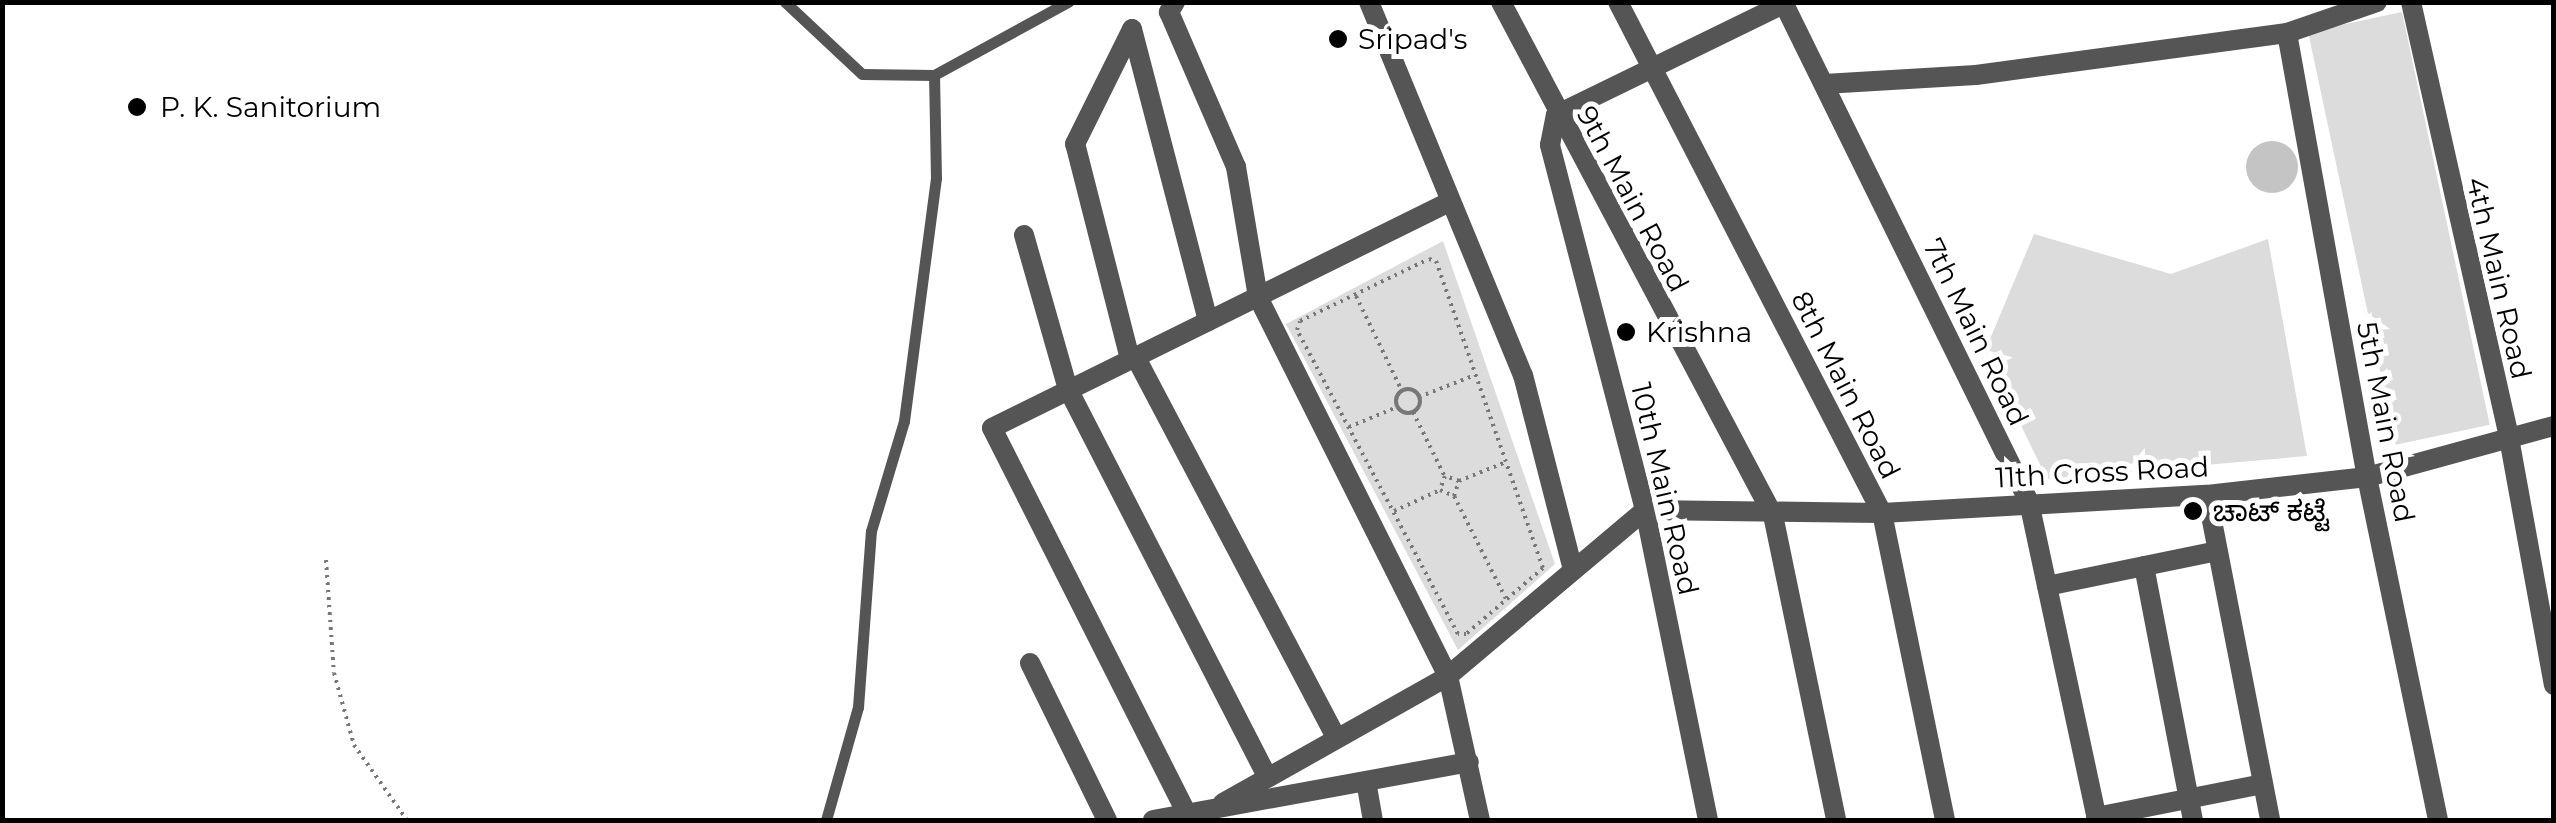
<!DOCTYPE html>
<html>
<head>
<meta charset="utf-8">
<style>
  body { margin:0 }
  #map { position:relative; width:2556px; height:823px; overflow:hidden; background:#fff; font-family:Montserrat,"Noto Sans Kannada",sans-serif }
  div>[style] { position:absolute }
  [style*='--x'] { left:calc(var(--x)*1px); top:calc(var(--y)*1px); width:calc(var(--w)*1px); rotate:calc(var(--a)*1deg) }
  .green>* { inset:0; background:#dcdcdc; transform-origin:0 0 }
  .building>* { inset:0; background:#c4c4c4 }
  .round { border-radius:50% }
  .path>* { height:4px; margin-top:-2px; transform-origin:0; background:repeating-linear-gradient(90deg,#777 0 2.5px,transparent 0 7.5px) }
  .path>.ring { margin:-2px; padding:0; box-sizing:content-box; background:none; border:4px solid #777; border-radius:50% }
  .lane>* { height:11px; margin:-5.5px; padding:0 5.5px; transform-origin:5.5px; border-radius:5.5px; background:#555 }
  .street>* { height:20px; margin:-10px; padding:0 10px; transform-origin:10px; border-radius:10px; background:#555 }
  .dots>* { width:28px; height:28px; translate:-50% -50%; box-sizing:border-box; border:5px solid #fff; border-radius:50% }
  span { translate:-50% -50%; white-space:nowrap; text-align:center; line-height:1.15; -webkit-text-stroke:10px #fff; paint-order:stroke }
  .poi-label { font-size:28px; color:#000 }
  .left { translate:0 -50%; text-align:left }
  .street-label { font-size:28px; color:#000 }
  .frame { position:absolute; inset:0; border:5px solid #000; pointer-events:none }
</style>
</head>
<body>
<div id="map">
  <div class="green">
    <div style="left:2402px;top:12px;width:422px;height:96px;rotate:78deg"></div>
    <div style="clip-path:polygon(2034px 234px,2171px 274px,2268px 239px,2307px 456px,2047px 479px,1985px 351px)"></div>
    <div style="clip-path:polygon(1443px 241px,1555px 564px,1458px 650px,1286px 324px)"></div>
  </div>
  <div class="building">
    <div class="round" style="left:2246px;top:141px;width:52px;height:52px"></div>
  </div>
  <div class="path">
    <div style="--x:1429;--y:259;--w:7;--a:16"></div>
    <div style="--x:1436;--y:261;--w:325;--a:70.8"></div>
    <div style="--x:1543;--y:568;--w:101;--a:139.4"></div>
    <div style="--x:1466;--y:634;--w:8;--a:180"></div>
    <div style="--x:1458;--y:634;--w:344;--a:-117.9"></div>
    <div style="--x:1297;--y:330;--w:9;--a:-72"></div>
    <div style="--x:1300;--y:321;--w:143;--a:-25.7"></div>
    <div style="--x:1356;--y:296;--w:106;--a:64.2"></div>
    <div class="ring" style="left:1396px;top:389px;width:20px;height:20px"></div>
    <div style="--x:1419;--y:397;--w:60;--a:-21.4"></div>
    <div style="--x:1413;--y:412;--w:70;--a:63.8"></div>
    <div style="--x:1349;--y:427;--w:52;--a:-22.6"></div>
    <div style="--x:1459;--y:481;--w:51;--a:-22"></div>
    <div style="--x:1454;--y:496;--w:16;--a:-72"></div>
    <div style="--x:1459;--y:481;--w:15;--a:-160"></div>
    <div style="--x:1445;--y:476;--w:15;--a:110"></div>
    <div style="--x:1440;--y:490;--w:15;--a:23"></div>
    <div style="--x:1454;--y:496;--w:115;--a:63.2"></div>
    <div style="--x:1394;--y:511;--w:51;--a:-24.5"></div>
    <div style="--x:326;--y:560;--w:113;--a:86"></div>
    <div style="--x:334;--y:673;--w:75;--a:74.5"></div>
    <div style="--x:354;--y:745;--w:92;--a:54.8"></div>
  </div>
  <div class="lane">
    <div style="--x:785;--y:2;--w:105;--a:43.1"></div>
    <div style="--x:862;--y:74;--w:72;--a:0.8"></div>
    <div style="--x:826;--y:820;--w:117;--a:-74.2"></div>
    <div style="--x:858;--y:707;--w:176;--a:-85.8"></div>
    <div style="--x:871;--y:531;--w:115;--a:-73.3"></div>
    <div style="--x:904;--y:421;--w:245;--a:-82.5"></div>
    <div style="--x:936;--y:178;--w:103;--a:-91.1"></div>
    <div style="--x:934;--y:75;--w:153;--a:-28.6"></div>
  </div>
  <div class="street">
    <div style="--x:1175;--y:2;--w:12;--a:121"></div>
    <div style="--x:1169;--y:12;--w:169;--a:66.6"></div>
    <div style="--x:1236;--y:167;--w:132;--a:80.4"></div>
    <div style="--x:1258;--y:297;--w:424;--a:63.4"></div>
    <div style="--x:1448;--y:676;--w:148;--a:77.5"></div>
    <div style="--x:1369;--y:2;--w:404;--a:67.6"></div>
    <div style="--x:1523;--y:375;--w:201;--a:75.6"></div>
    <div style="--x:1501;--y:2;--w:581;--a:62.07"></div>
    <div style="--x:1773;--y:515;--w:311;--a:78.3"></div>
    <div style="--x:1618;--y:2;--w:575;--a:62.68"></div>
    <div style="--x:1882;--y:513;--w:313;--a:78.4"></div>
    <div style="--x:1783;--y:2;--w:557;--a:63.8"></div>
    <div style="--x:2029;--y:502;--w:325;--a:77.9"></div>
    <div style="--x:2411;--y:2;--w:447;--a:77.3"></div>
    <div style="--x:2509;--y:438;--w:251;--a:79.7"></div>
    <div style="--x:2287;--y:33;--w:451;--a:79.8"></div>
    <div style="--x:2367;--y:477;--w:350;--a:78.3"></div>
    <div style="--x:1824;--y:84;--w:152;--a:-3.4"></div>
    <div style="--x:1976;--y:75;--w:314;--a:-7.7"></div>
    <div style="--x:2287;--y:33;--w:95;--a:-19"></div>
    <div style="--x:1024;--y:235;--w:160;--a:74.1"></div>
    <div style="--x:1068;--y:389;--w:433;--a:62.8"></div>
    <div style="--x:1135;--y:356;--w:429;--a:62.2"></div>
    <div style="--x:1130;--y:359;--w:222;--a:-104.3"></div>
    <div style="--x:1075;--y:144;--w:128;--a:-63.6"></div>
    <div style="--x:1132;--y:29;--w:302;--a:75.4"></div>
    <div style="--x:2207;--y:495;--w:331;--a:79"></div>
    <div style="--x:1645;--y:510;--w:237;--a:0.7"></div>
    <div style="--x:1882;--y:513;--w:325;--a:-3.2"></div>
    <div style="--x:2207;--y:495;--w:161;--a:-6.4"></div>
    <div style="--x:2367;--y:477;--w:194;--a:-15.3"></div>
    <div style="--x:2144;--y:566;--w:259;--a:79.1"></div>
    <div style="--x:2047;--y:586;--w:174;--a:-11.6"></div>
    <div style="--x:1030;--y:663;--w:175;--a:63.9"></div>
    <div style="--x:1366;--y:781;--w:40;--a:80"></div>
    <div style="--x:1223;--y:803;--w:258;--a:-29.4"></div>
    <div style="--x:1448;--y:676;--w:258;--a:-40.1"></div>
    <div style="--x:1186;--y:812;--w:430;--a:-116.8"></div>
    <div style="--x:992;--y:428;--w:510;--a:-26.31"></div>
    <div style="--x:2096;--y:817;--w:170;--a:-11.2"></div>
    <div style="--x:1153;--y:820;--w:321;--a:-10.4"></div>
    <div style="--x:1708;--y:820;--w:316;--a:-101.5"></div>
    <div style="--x:1645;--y:510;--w:377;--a:-104.6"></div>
    <div style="--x:1550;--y:145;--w:31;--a:-79"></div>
    <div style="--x:1556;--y:115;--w:254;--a:-26"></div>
  </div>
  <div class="dots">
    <div style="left:1338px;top:39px;background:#000"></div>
    <div style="left:137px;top:107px;background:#000"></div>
    <div style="left:1626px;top:332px;background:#000"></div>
    <div style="left:2193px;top:511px;background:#000"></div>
  </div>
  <div class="poi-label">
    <span class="left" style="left:1358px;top:39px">Sripad's</span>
    <span class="left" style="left:160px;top:107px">P. K. Sanitorium</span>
    <span class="left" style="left:1646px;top:332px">Krishna</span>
    <span class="left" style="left:2213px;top:511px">ಚಾಟ್ ಕಟ್ಟೆ</span>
  </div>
  <div class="street-label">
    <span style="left:1633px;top:199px;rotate:62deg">9th Main Road</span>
    <span style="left:2499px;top:278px;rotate:77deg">4th Main Road</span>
    <span style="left:1976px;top:332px;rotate:64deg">7th Main Road</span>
    <span style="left:1846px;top:385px;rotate:63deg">8th Main Road</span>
    <span style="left:2386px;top:422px;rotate:79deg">5th Main Road</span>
    <span style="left:2102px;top:472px;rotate:-3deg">11th Cross Road</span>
    <span style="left:1665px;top:489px;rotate:77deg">10th Main Road</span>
  </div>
  <div class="frame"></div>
</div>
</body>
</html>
